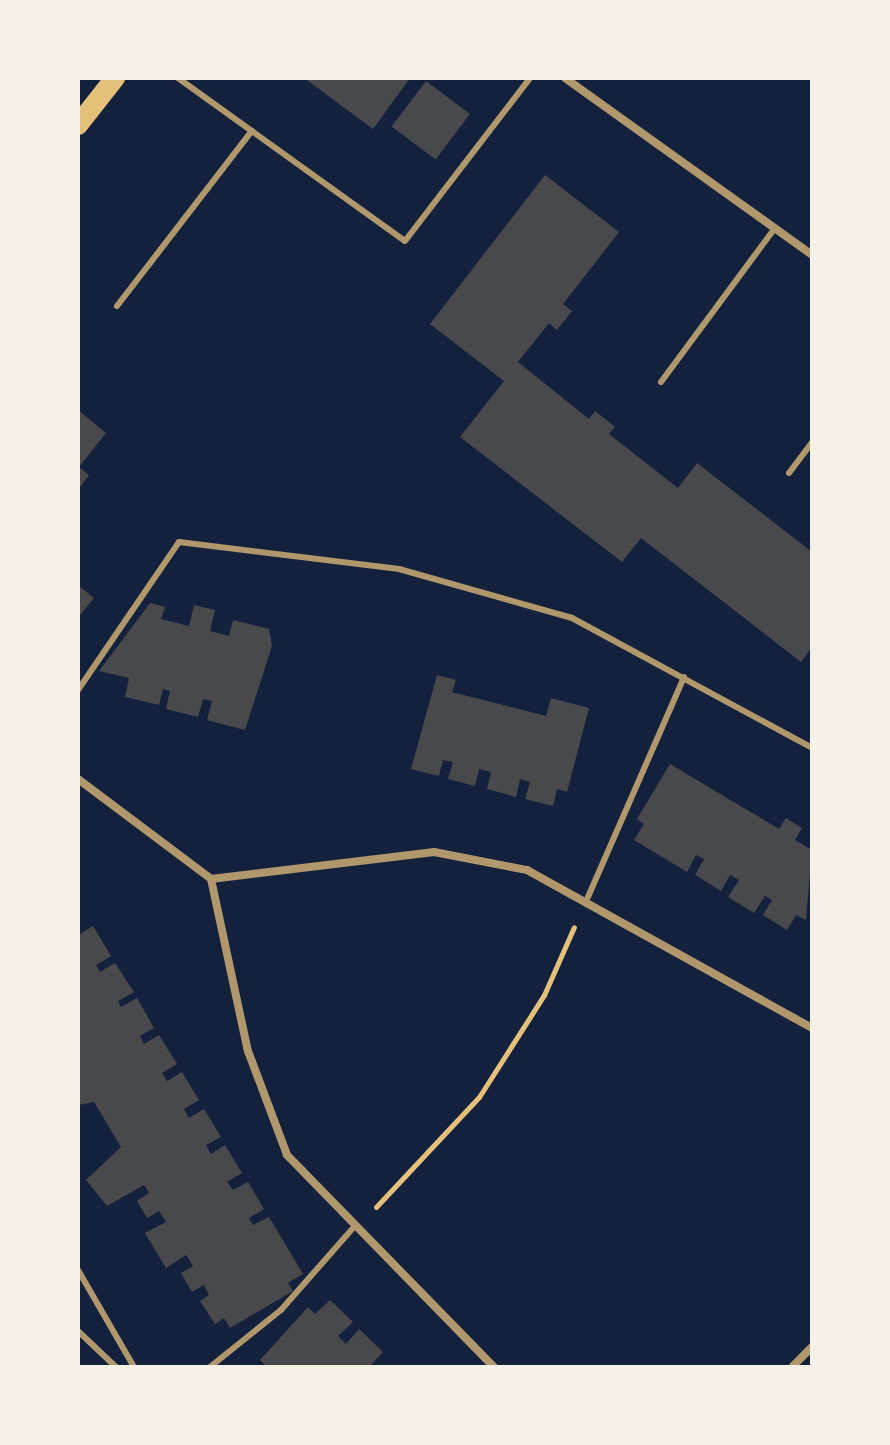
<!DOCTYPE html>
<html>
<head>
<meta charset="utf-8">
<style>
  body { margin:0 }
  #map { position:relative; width:890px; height:1445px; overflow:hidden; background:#14213d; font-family:Signika,sans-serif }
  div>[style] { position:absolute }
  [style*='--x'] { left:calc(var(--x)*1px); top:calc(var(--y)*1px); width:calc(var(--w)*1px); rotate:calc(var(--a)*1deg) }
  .building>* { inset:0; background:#48494c; transform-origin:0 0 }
  .path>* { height:5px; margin:-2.5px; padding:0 2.5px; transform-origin:2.5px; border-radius:2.5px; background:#e5c07b }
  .service>* { height:6px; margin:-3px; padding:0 3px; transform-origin:3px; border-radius:3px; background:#b1986c }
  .minor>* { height:8px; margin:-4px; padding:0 4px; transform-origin:4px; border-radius:4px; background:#b1986c }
  .primary>* { height:20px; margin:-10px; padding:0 10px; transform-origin:10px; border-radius:10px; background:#e5c07b }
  span { translate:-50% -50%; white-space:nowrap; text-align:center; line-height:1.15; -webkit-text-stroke:6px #f6f1e7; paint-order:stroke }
  .frame { position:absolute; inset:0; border:80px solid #f6f1e7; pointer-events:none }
</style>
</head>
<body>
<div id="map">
  <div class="building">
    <div style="clip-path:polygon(304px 78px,410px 78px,373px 129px)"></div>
    <div style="left:426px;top:81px;width:55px;height:57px;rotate:37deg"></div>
    <div style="clip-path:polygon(545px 175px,619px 232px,563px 304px,572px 311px,557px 330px,549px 323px,518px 362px,589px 419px,595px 411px,615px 427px,609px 434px,678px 488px,697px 463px,812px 552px,812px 647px,801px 662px,641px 538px,622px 562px,460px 437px,504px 381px,430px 324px)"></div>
    <div style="clip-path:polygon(78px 410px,106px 433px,79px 467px,89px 475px,78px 490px)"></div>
    <div style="clip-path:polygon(78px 585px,94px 598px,78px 618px)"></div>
    <div style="clip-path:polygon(150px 603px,165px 607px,161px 619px,189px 626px,194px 605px,215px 610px,210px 631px,229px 636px,233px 620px,269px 629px,272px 646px,245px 730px,207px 720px,212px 701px,203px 699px,198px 717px,166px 709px,170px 691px,163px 689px,159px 705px,125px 697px,129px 678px,99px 671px)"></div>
    <div style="clip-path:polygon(437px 675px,456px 680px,452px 692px,546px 716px,551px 698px,589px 708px,567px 792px,557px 789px,553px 806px,525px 799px,530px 782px,520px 779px,516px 797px,487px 789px,491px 772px,479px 769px,475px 786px,448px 779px,453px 762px,443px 760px,439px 776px,411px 769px)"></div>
    <div style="clip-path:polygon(670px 764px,779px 829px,786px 818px,802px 828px,795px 840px,812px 850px,806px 920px,796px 915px,787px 930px,763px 915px,772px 900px,765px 896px,754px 913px,728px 897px,739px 880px,730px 875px,721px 891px,695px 875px,704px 859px,696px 855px,687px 872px,634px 840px,644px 824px,637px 819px)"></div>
    <div style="clip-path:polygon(93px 926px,111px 956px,96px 965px,100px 972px,115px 963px,134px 992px,118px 1001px,121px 1007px,137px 998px,154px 1028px,140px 1036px,144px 1044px,159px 1035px,177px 1064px,162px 1073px,167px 1081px,182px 1072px,199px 1100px,184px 1109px,189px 1118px,204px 1109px,221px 1137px,206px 1145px,211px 1154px,225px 1145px,242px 1173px,227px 1182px,233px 1190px,248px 1182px,264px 1209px,249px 1218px,253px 1225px,269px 1217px,303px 1274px,288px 1283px,293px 1291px,230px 1328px,224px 1318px,215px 1324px,200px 1301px,209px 1295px,204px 1285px,192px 1292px,181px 1273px,193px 1266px,186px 1255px,166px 1268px,145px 1233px,166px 1222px,159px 1211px,147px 1218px,137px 1201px,149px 1193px,144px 1185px,107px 1206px,86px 1180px,121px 1147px,94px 1102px,78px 1105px,78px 935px)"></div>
    <div style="clip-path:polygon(330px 1300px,353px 1322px,338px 1336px,346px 1344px,359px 1329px,383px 1352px,369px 1367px,267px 1367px,260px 1360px,308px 1307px,315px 1314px)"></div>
  </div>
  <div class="path">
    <div style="--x:376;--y:1207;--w:151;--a:-46.9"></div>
    <div style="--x:479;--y:1097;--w:121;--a:-57.5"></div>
    <div style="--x:544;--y:995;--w:74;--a:-66.2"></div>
  </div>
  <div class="service">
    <div style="--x:178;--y:78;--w:279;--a:35.7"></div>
    <div style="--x:405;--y:241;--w:205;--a:-52.5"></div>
    <div style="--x:117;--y:306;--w:221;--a:-52.4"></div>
    <div style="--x:661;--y:382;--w:192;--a:-53.5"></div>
    <div style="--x:789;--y:473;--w:38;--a:-53"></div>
    <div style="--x:78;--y:690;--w:179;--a:-55.7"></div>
    <div style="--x:179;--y:542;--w:222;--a:7"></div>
    <div style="--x:399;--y:569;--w:180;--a:15.8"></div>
    <div style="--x:572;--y:618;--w:273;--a:28.4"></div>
    <div style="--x:588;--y:897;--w:240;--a:-66.4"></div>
    <div style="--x:78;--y:1270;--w:112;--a:60"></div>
    <div style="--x:78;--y:1331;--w:52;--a:43.5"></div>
    <div style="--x:210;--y:1367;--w:91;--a:-38.8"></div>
    <div style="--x:281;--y:1310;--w:109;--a:-48.7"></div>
  </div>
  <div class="minor">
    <div style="--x:565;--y:78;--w:304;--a:35.6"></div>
    <div style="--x:78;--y:779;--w:166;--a:36.9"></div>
    <div style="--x:211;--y:879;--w:225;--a:-6.9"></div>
    <div style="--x:434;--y:852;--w:95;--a:11"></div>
    <div style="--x:527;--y:870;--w:326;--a:29"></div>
    <div style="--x:211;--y:879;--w:176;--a:77.9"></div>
    <div style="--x:248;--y:1051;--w:111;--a:69.4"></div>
    <div style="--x:287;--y:1155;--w:296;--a:45.7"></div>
    <div style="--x:792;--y:1367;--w:28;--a:-45"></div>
  </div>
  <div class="primary">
    <div style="--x:78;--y:125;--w:60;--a:-51.8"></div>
  </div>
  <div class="frame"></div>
</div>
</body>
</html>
